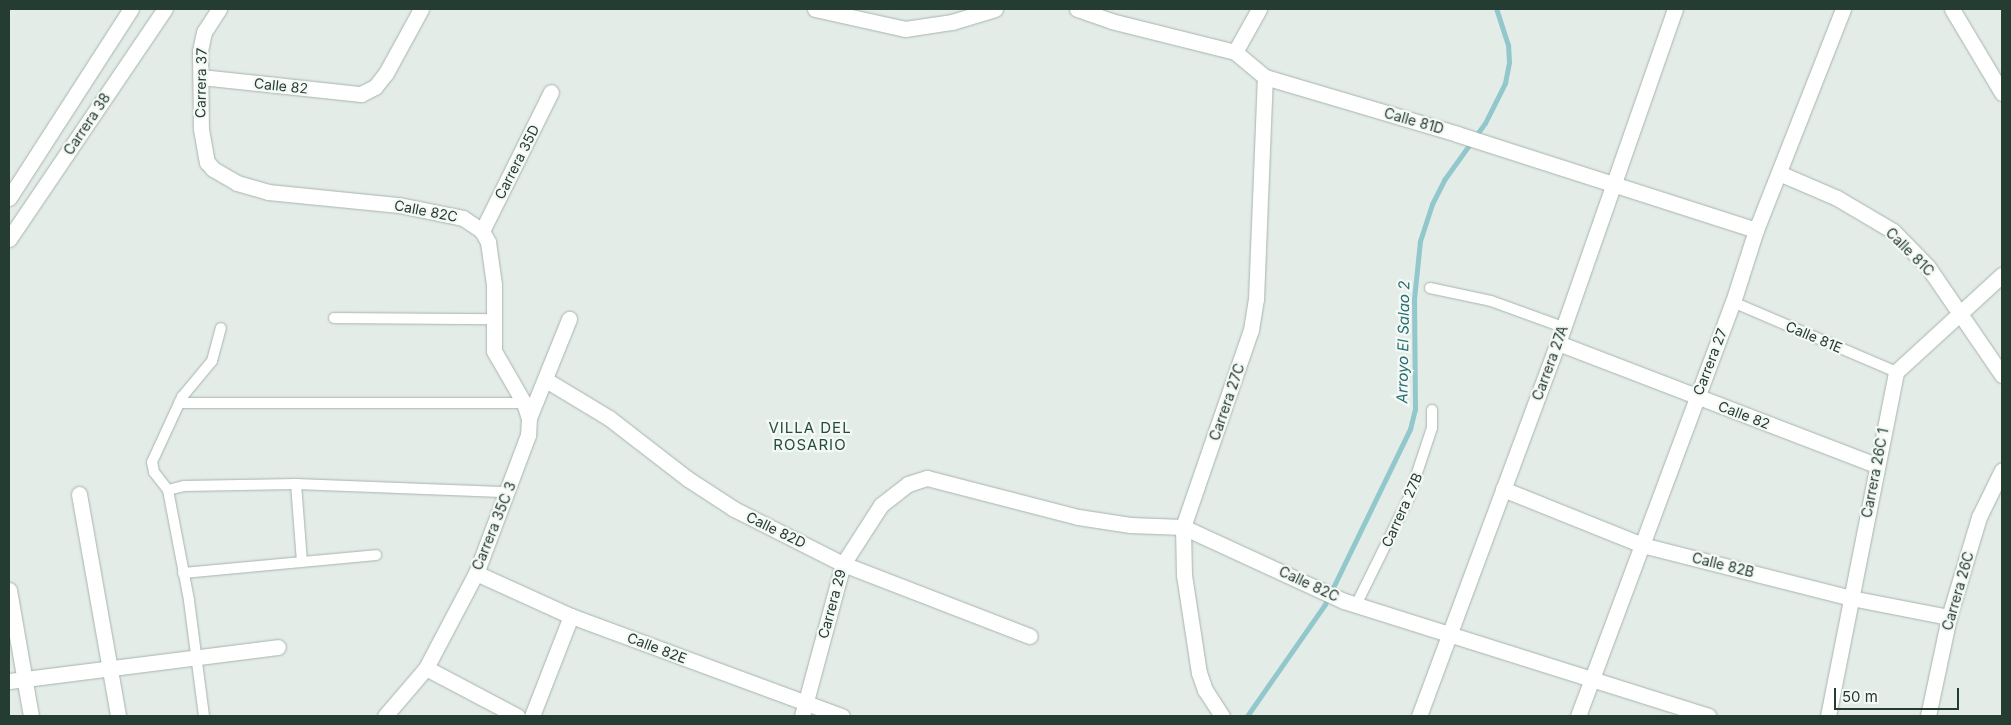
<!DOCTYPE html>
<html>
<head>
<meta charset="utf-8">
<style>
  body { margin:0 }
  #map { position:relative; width:2011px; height:725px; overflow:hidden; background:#e4ece8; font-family:Inter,sans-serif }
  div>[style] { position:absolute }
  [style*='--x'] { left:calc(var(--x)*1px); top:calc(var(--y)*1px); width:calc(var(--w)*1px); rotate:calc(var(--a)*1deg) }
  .stream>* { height:5px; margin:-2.5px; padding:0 2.5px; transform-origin:2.5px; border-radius:2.5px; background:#92c8cb }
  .roads { filter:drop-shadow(0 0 1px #a7b4ae) drop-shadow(0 0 1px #a7b4ae) }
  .lane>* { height:10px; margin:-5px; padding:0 5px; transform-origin:5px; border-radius:5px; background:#fff }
  .street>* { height:15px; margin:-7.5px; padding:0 7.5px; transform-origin:7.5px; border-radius:7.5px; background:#fff }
  .secondary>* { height:15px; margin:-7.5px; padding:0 7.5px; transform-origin:7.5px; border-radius:7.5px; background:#fff }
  span { translate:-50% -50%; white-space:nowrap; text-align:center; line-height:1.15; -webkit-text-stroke:4.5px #f4f9f6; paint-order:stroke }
  .street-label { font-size:14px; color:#253c33 }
  .water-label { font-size:15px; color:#256d72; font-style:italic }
  .neighbourhood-label { font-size:15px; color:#234c3e; letter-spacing:1px }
  .frame { position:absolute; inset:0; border:10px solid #253c33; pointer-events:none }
  .scale { position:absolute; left:1834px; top:688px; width:125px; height:22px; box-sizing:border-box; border:2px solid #253c33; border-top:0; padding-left:6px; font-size:15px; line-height:18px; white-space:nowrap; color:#253c33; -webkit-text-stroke:4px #f4f9f6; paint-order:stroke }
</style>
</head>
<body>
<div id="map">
  <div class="stream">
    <div style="--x:1247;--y:716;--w:136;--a:-55.1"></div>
    <div style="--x:1325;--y:604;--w:195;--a:-64.1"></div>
    <div style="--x:1410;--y:429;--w:21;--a:-76"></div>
    <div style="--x:1415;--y:409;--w:110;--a:-90.5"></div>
    <div style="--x:1414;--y:299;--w:58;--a:-84.1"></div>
    <div style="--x:1420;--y:241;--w:39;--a:-72"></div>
    <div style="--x:1432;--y:204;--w:27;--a:-63"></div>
    <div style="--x:1444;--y:180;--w:70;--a:-54.3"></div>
    <div style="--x:1485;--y:123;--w:45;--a:-63.4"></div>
    <div style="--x:1505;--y:83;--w:21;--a:-79"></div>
    <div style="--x:1509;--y:62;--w:17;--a:-93"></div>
    <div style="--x:1508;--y:45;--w:38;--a:-108"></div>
  </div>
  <div class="roads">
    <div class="lane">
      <div style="--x:1430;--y:288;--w:62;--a:12"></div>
      <div style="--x:1491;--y:301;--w:77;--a:19.9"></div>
      <div style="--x:1733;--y:302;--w:177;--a:23.2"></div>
      <div style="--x:334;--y:318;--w:160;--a:0.4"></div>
      <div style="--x:179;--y:403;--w:345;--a:0"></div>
      <div style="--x:296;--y:484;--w:78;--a:85.6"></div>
      <div style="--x:168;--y:490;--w:16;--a:-14"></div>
      <div style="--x:184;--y:486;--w:112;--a:-1"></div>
      <div style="--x:296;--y:484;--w:212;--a:2.2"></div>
      <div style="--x:183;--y:573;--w:194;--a:-5.3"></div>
      <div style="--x:1356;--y:605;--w:117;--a:-63.7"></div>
      <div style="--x:1408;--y:500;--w:76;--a:-71.6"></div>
      <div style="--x:1432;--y:428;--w:18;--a:-90"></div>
      <div style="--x:204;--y:716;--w:117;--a:-97.4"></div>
      <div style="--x:189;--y:600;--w:112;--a:-100.8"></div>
      <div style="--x:168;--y:490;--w:23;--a:-128"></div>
      <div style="--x:154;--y:472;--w:10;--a:-101"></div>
      <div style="--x:152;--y:462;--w:72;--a:-65.2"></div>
      <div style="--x:182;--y:397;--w:47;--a:-50.2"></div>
      <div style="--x:212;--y:361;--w:34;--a:-75"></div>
    </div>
    <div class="street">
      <div style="--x:815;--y:9;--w:92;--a:12.5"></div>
      <div style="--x:905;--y:29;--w:48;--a:-8.5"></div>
      <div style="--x:952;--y:22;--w:45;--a:-16.8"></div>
      <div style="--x:1077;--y:9;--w:36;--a:19"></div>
      <div style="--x:1111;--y:21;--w:128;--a:14"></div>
      <div style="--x:1235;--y:52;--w:39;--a:40"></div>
      <div style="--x:1265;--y:77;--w:200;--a:16.5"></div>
      <div style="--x:1457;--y:134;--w:314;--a:17.8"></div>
      <div style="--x:1952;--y:9;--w:98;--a:59.2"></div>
      <div style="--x:1235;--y:52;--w:49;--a:-60.8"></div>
      <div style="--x:201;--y:77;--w:161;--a:6.1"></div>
      <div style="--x:361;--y:94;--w:16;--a:-27"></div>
      <div style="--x:375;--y:87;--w:18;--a:-52"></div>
      <div style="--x:386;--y:73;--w:73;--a:-61.3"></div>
      <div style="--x:1779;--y:173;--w:63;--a:23.3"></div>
      <div style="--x:1837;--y:198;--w:65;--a:30.5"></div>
      <div style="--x:1893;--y:231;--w:50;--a:45.8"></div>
      <div style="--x:1928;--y:267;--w:131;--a:55.6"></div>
      <div style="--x:482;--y:231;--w:155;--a:-63.6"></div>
      <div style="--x:1558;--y:343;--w:340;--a:21"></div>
      <div style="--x:546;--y:380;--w:74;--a:31.1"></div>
      <div style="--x:609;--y:418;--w:100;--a:37.7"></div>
      <div style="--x:688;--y:479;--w:55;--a:33.1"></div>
      <div style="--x:734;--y:509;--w:122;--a:26.8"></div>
      <div style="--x:843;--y:564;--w:200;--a:21.1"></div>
      <div style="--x:529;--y:418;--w:107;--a:-68"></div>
      <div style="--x:1503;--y:489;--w:150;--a:21.9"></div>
      <div style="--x:1642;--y:545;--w:216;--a:14.2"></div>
      <div style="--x:1851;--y:598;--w:100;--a:11"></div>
      <div style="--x:79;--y:494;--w:225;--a:80"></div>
      <div style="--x:476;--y:573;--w:104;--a:24.4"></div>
      <div style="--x:571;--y:616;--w:289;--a:20.3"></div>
      <div style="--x:9;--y:590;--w:128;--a:80.1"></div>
      <div style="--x:426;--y:668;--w:103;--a:27.8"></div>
      <div style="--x:9;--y:681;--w:271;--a:-7.2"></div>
      <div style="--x:532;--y:716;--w:107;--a:-68.7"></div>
      <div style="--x:802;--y:716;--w:157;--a:-74.9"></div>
      <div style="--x:843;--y:564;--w:70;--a:-57.2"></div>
      <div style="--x:881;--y:505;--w:34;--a:-38"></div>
      <div style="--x:908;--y:484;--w:20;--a:-18"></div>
      <div style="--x:927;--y:478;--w:156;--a:14.5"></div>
      <div style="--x:1078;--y:517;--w:53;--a:8.7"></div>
      <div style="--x:1130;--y:525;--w:53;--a:2.2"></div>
      <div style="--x:1183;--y:527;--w:177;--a:24.7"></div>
      <div style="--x:1344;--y:601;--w:382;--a:17.5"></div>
      <div style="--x:1222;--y:716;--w:31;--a:-123"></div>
      <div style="--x:1205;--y:690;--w:18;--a:-109"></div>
      <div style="--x:1199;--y:673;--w:99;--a:-98.7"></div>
      <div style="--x:1184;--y:575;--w:48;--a:-91.2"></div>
      <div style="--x:1183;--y:527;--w:208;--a:-71"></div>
      <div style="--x:1251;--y:330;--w:31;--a:-81"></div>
      <div style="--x:1256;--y:299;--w:222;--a:-87.7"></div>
      <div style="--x:1419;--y:716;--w:398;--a:-69.6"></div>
      <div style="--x:1558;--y:343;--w:354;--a:-70.7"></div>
      <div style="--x:1828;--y:716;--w:351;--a:-78.8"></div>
      <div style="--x:1896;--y:372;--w:144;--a:-42.5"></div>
      <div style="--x:1928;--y:716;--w:101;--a:-78"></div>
      <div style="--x:1949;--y:617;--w:104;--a:-73.3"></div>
      <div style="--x:1979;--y:517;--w:52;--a:-63.9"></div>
    </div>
    <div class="secondary">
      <div style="--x:219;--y:9;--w:27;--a:123"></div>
      <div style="--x:204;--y:32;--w:19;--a:102"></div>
      <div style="--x:200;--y:51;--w:78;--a:89.3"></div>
      <div style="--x:201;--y:129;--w:34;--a:80"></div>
      <div style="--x:207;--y:162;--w:9;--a:49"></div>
      <div style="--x:213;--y:169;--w:28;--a:30"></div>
      <div style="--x:237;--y:183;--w:32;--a:16"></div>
      <div style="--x:268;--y:192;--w:132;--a:5.7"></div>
      <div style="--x:399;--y:205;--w:65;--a:11.5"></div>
      <div style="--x:463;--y:218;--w:23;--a:34"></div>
      <div style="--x:482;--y:231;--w:13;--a:61"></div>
      <div style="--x:488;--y:242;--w:42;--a:81.9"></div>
      <div style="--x:494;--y:284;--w:67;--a:90"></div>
      <div style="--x:494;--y:351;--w:60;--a:60"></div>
      <div style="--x:524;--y:403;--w:16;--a:72"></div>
      <div style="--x:529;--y:418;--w:17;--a:93"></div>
      <div style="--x:528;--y:435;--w:147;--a:110.6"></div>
      <div style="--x:476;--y:573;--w:107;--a:117.8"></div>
      <div style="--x:426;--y:668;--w:63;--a:130.5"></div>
      <div style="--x:9;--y:198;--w:225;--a:-57.2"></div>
      <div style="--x:9;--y:239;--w:278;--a:-55.9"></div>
      <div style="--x:1578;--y:716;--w:442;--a:-69.5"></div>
      <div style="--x:1733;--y:302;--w:76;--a:-72.3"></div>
      <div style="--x:1756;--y:230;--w:238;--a:-68.5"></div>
    </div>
  </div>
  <div class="street-label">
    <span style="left:201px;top:83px;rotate:-89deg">Carrera 37</span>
    <span style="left:281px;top:86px;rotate:6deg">Calle 82</span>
    <span style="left:1414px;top:121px;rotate:16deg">Calle 81D</span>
    <span style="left:87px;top:124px;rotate:-56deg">Carrera 38</span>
    <span style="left:517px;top:162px;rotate:-63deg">Carrera 35D</span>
    <span style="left:426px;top:211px;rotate:11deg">Calle 82C</span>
    <span style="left:1910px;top:252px;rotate:45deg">Calle 81C</span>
    <span style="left:1814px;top:337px;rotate:23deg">Calle 81E</span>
    <span style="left:1710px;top:362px;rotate:-69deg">Carrera 27</span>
    <span style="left:1550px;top:363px;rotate:-70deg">Carrera 27A</span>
    <span style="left:1227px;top:402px;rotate:-71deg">Carrera 27C</span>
    <span style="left:1744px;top:415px;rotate:21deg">Calle 82</span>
    <span style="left:1875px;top:473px;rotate:-79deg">Carrera 26C 1</span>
    <span style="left:1402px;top:510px;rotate:-66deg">Carrera 27B</span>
    <span style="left:494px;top:526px;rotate:-68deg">Carrera 35C 3</span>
    <span style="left:776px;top:530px;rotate:26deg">Calle 82D</span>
    <span style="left:1723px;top:565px;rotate:14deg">Calle 82B</span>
    <span style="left:1309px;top:584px;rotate:25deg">Calle 82C</span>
    <span style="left:1958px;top:591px;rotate:-74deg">Carrera 26C</span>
    <span style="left:832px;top:604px;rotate:-75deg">Carrera 29</span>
    <span style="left:657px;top:648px;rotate:21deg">Calle 82E</span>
  </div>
  <div class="water-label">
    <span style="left:1403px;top:342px;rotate:-89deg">Arroyo El Salao 2</span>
  </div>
  <div class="neighbourhood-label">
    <span style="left:810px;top:436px">VILLA DEL<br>ROSARIO</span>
  </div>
  <div class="frame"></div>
  <div class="scale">50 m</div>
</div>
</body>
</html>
